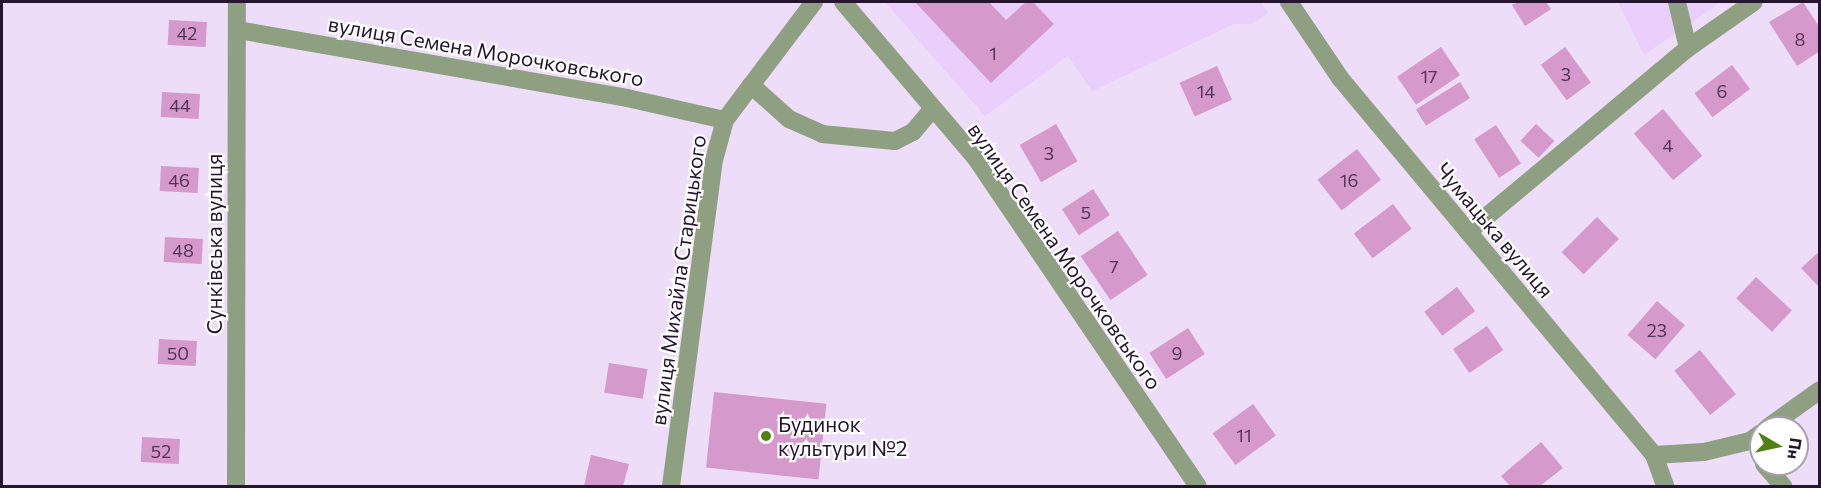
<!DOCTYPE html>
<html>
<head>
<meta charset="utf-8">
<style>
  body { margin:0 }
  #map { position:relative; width:1821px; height:488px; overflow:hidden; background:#edddf9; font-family:Commissioner,sans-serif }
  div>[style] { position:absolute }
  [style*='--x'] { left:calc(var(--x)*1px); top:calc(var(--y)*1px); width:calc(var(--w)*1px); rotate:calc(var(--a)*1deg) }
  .built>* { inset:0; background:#eacefc }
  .building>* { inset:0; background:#d599cc; transform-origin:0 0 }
  .minor>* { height:18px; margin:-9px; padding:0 9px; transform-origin:9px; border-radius:9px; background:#8fa082 }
  .dots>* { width:16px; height:16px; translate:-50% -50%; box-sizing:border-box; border:3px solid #fff; border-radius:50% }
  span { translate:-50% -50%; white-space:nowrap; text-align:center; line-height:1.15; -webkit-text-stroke:4.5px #fff; paint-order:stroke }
  .number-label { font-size:18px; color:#513656 }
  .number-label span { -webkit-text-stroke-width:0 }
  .street-label { font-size:21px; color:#25152f }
  .poi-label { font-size:21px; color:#25152f }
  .left { translate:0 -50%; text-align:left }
  .frame { position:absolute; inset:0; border:3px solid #25152f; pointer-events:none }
  .north { position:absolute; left:1749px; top:416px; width:60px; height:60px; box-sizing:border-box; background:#fff; border:2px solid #a8a1ac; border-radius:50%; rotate:99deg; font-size:16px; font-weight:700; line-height:24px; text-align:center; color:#25152f }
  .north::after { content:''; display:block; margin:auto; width:21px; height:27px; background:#508111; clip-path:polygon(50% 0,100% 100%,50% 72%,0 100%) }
</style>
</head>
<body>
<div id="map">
  <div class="built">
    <div style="clip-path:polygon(885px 2px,1261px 2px,1268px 13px,1252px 24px,1234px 24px,1092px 91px,1068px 56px,985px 116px)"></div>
    <div style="clip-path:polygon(1618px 2px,1721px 2px,1644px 55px)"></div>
  </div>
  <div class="building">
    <div style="clip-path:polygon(915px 2px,989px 2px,1006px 20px,1026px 2px,1033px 2px,1054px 24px,991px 83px)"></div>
    <div style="clip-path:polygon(1519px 2px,1546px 2px,1551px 9px,1525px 26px,1512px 5px)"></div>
    <div style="clip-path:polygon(1803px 2px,1820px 28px,1820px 51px,1797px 66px,1769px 22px)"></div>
    <div style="left:169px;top:20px;width:38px;height:25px;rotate:3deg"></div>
    <div style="left:1441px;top:47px;width:34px;height:53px;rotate:56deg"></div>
    <div style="left:1565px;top:47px;width:44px;height:30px;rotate:54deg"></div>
    <div style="left:1732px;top:65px;width:30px;height:47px;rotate:53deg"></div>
    <div style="left:1217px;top:66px;width:37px;height:41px;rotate:66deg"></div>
    <div style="left:1460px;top:82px;width:19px;height:52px;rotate:58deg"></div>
    <div style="left:162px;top:92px;width:38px;height:25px;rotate:3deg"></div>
    <div style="left:1663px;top:109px;width:61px;height:38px;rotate:50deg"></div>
    <div style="left:1056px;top:124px;width:43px;height:42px;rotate:60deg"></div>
    <div style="left:1536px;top:124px;width:25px;height:23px;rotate:43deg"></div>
    <div style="left:1496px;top:125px;width:46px;height:26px;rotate:57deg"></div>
    <div style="left:1357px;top:149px;width:39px;height:50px;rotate:52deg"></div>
    <div style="left:161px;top:166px;width:38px;height:25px;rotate:3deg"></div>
    <div style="left:1093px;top:189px;width:31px;height:37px;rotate:57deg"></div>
    <div style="left:1393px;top:204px;width:31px;height:49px;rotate:53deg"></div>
    <div style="left:1597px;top:217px;width:31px;height:50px;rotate:45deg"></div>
    <div style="left:1118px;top:231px;width:53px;height:45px;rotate:56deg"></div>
    <div style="left:165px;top:237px;width:38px;height:25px;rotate:3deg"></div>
    <div style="clip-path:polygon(1820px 251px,1820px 288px,1801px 268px)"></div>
    <div style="left:1756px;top:277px;width:49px;height:29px;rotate:43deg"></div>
    <div style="left:1457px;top:287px;width:30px;height:41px;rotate:53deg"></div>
    <div style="left:1657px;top:301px;width:37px;height:45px;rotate:41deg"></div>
    <div style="left:1487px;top:326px;width:29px;height:41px;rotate:56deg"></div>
    <div style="left:1188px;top:328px;width:31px;height:46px;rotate:57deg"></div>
    <div style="left:159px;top:339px;width:38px;height:25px;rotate:3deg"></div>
    <div style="left:1700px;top:350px;width:57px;height:33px;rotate:51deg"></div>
    <div style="left:609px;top:363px;width:39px;height:30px;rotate:9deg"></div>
    <div style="left:714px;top:392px;width:113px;height:76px;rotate:6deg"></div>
    <div style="left:1253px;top:404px;width:39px;height:50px;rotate:54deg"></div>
    <div style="left:142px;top:437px;width:38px;height:25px;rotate:3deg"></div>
    <div style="clip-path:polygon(1541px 442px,1563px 468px,1540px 486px,1510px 486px,1501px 476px)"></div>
    <div style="clip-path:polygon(591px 455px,629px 464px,623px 486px,584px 486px)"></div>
  </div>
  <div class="minor">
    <div style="--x:843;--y:2;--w:204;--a:49.6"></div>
    <div style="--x:975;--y:157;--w:397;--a:55.9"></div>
    <div style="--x:1289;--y:2;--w:92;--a:56.1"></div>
    <div style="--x:1340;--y:78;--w:491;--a:50.2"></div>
    <div style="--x:1654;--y:455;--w:33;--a:70"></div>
    <div style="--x:1677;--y:2;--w:47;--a:76.6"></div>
    <div style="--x:238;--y:30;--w:395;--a:9.9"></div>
    <div style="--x:627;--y:98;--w:100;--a:12.7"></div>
    <div style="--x:751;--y:85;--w:51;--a:41.8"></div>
    <div style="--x:789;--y:119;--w:36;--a:24"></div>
    <div style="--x:822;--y:134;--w:73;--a:5.5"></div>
    <div style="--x:895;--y:141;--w:20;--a:-27"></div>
    <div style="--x:913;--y:132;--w:31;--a:-50"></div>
    <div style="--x:1468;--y:232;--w:287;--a:-39.9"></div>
    <div style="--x:1688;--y:48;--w:80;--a:-34.9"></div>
    <div style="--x:1767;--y:428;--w:65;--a:-35.6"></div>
    <div style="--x:1654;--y:455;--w:50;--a:-3.4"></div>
    <div style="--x:1704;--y:452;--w:47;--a:-13.4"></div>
    <div style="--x:1750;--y:441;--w:14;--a:-36"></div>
    <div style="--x:1764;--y:464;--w:29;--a:49"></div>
    <div style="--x:236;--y:486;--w:484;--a:-89.9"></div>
    <div style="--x:671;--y:486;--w:329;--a:-82.5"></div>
    <div style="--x:714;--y:160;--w:41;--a:-74.6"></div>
    <div style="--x:725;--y:120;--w:148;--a:-53"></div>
  </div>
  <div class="dots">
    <div style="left:766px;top:436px;background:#508111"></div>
  </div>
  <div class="number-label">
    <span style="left:187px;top:33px">42</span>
    <span style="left:1800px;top:39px">8</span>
    <span style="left:993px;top:53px">1</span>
    <span style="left:1566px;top:74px">3</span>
    <span style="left:1429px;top:76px">17</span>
    <span style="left:1206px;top:91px">14</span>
    <span style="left:1722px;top:91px">6</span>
    <span style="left:180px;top:105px">44</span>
    <span style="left:1668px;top:145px">4</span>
    <span style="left:1049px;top:153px">3</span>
    <span style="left:179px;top:180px">46</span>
    <span style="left:1349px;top:180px">16</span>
    <span style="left:1086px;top:212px">5</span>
    <span style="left:183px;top:250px">48</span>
    <span style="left:1114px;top:266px">7</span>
    <span style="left:1657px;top:330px">23</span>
    <span style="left:178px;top:353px">50</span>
    <span style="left:1177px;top:353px">9</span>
    <span style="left:1244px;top:435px">11</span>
    <span style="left:161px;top:451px">52</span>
  </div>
  <div class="street-label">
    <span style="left:486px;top:51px;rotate:10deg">вулиця Семена Морочковського</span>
    <span style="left:1495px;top:230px;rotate:50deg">Чумацька вулиця</span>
    <span style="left:214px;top:244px;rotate:-90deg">Сунківська вулиця</span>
    <span style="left:1065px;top:256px;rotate:55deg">вулиця Семена Морочковського</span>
    <span style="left:678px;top:280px;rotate:-82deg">вулиця Михайла Старицького</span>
  </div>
  <div class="poi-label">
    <span class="left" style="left:778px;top:436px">Будинок<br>культури №2</span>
  </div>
  <div class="frame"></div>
  <div class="north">Пн</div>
</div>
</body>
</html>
